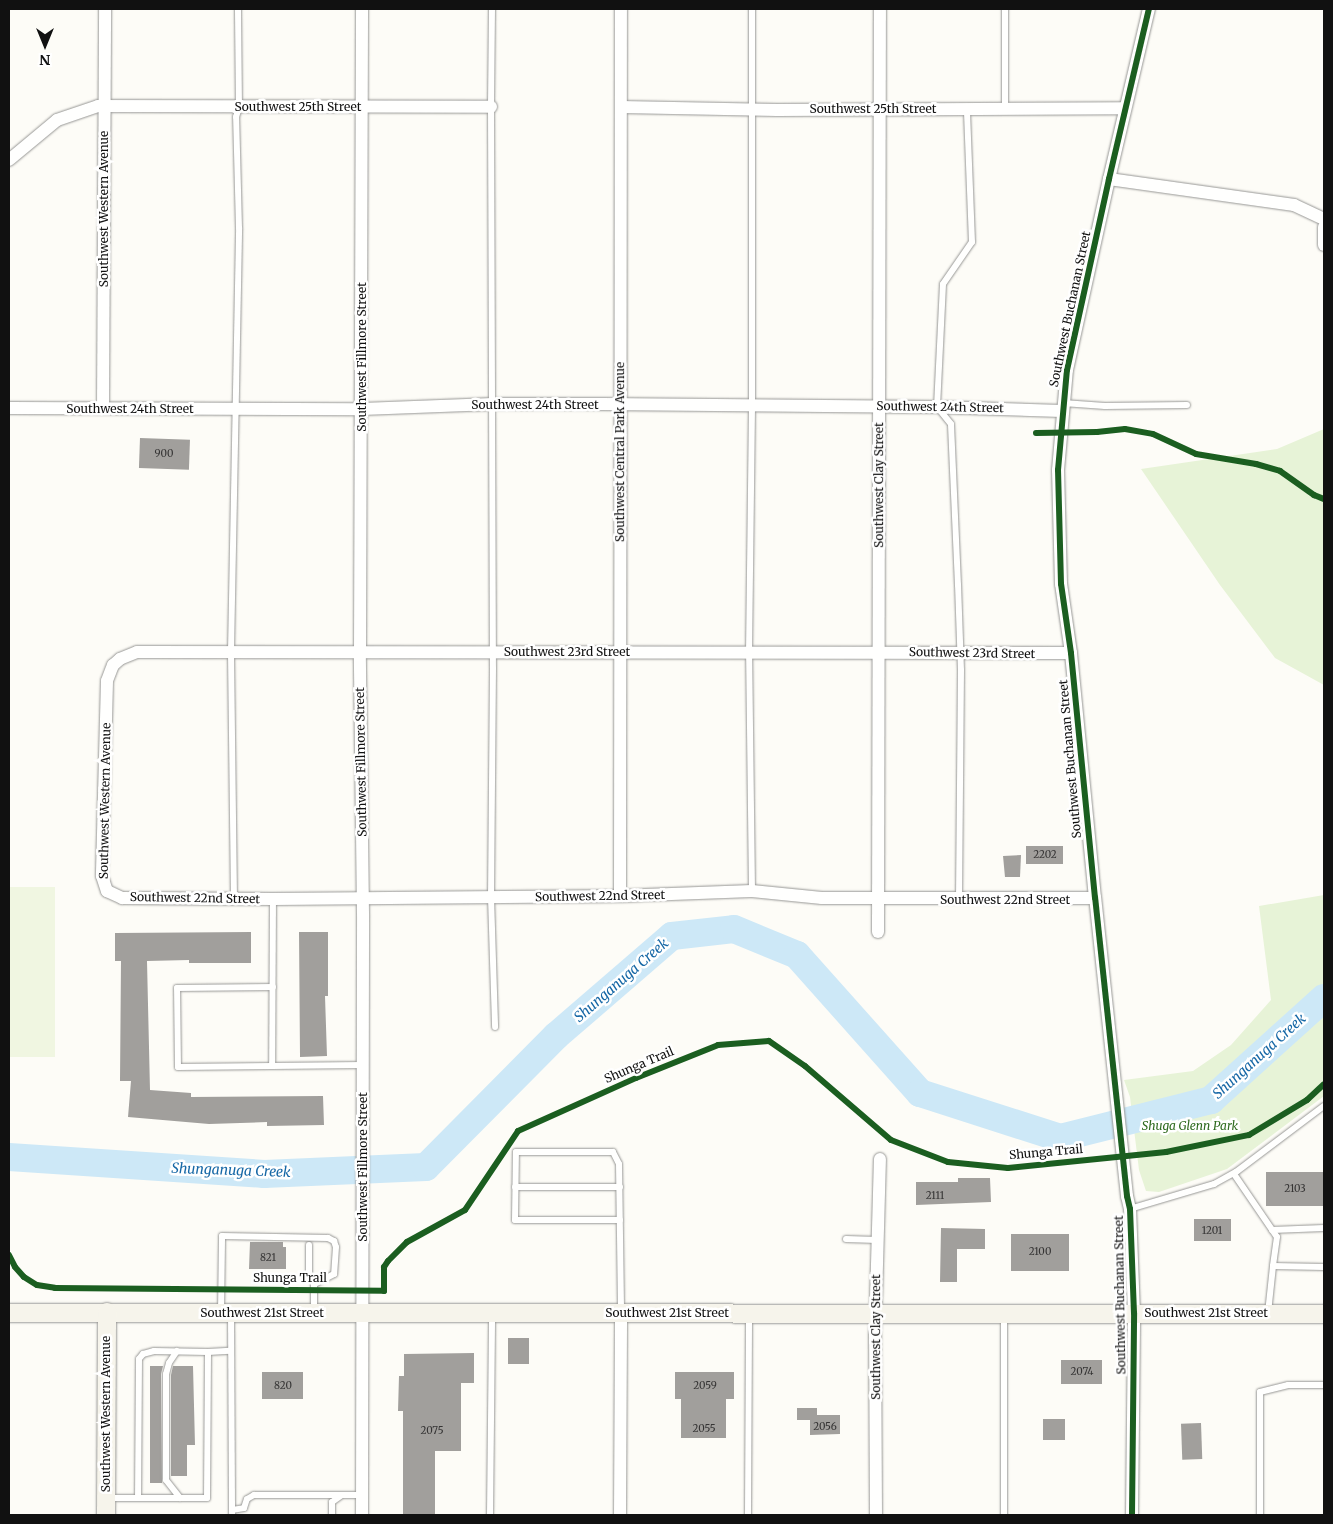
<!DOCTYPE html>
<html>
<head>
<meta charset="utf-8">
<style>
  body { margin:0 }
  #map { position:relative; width:1333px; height:1524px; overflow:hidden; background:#fdfcf7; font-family:Merriweather,serif }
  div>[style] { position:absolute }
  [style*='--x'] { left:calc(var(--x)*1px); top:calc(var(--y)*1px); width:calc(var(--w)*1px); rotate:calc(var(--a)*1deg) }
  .green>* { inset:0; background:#e7f3d7 }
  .pitch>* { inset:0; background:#f0f6e1; transform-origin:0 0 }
  .river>* { height:28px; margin:-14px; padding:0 14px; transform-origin:14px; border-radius:14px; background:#cde8f7 }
  .building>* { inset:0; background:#a19f9c; transform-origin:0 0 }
  .roads { filter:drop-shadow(0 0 1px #979795) drop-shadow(0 0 1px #979795) }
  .lane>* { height:6px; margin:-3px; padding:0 3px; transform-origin:3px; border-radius:3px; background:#fffffe }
  .street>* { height:12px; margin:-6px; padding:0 6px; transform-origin:6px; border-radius:6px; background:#fffffe }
  .secondary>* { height:18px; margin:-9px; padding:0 9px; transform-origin:9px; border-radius:9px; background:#f6f4eb }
  .cycleway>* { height:6px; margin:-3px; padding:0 3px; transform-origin:3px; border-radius:3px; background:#1b5e20 }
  span { translate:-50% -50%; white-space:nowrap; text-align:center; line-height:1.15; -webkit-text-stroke:5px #fff; paint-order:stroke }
  .number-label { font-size:10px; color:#353434 }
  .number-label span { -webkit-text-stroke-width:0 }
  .street-label { font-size:12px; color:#111 }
  .park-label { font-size:12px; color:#2f6b1f; font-style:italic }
  .water-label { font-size:14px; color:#1768a6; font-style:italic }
  .frame { position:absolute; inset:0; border:10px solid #111; pointer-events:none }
  .north { position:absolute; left:20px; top:20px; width:50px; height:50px; -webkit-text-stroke:4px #fff; paint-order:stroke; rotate:180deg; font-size:14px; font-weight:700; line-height:20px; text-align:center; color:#111 }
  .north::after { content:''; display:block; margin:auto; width:18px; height:22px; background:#111; clip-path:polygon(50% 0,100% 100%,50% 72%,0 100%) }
</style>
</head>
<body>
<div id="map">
  <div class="green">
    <div style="clip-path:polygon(1324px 429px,1324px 685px,1275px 658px,1220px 585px,1141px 469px,1277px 449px)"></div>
    <div style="clip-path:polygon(1324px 895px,1324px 1096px,1227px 1169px,1159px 1192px,1146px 1191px,1139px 1170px,1130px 1097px,1124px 1080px,1193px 1071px,1231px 1045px,1271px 1000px,1259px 906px)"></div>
  </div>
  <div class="pitch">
    <div style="left:9px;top:887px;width:46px;height:170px"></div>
  </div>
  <div class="river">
    <div style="--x:9;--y:1157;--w:256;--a:3.8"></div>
    <div style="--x:264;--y:1174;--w:162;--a:-2.5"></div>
    <div style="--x:426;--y:1167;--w:185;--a:-45.2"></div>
    <div style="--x:556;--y:1036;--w:153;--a:-40.8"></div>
    <div style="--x:672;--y:936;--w:62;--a:-6.4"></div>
    <div style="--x:734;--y:929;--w:68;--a:22.4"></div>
    <div style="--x:797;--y:955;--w:185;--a:48.3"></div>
    <div style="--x:920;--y:1093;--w:147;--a:17.8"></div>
    <div style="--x:1060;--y:1138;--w:156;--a:-14.1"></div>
    <div style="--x:1211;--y:1100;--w:152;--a:-42.1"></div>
  </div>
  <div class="building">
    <div style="left:140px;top:438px;width:50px;height:30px;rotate:2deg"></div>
    <div style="left:1026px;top:846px;width:37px;height:18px"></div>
    <div style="clip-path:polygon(1021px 855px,1020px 877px,1005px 877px,1003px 856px)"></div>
    <div style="clip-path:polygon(251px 932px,251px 963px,189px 963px,189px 960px,147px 961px,150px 1090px,191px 1093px,191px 1097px,323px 1096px,324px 1125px,267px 1126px,267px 1122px,209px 1124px,128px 1117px,131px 1081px,120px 1081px,121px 961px,115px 961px,115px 933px)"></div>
    <div style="clip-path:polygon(299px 932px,328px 932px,328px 996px,325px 996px,327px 1056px,300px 1057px)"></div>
    <div style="left:1266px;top:1172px;width:58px;height:34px"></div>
    <div style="clip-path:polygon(958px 1178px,990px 1178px,991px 1202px,916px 1205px,916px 1182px,958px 1182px)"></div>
    <div style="left:1231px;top:1219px;width:22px;height:37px;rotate:90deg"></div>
    <div style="clip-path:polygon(941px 1228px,985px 1229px,985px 1249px,957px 1249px,957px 1282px,940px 1282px)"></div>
    <div style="left:1011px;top:1234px;width:58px;height:37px"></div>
    <div style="clip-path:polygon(250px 1242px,283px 1242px,283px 1247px,286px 1247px,286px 1269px,249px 1269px)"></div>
    <div style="left:508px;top:1338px;width:21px;height:26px"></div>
    <div style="clip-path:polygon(474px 1353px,474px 1383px,461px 1383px,461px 1451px,435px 1451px,435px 1515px,403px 1515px,403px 1411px,398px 1411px,399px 1376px,404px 1376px,404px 1354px)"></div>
    <div style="left:1061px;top:1360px;width:41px;height:24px"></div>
    <div style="clip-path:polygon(150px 1366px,163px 1366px,161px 1374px,162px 1483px,150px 1483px)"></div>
    <div style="clip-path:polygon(173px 1366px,193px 1366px,195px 1445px,187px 1445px,187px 1476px,171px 1476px,171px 1375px)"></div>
    <div style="left:303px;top:1372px;width:27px;height:41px;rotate:90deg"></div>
    <div style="clip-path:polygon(675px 1372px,734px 1372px,734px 1399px,726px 1399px,726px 1438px,681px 1438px,681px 1399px,675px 1399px)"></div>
    <div style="clip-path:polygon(797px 1408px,817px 1408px,817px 1415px,840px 1415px,840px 1434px,810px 1435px,810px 1420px,797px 1420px)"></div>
    <div style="left:1065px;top:1419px;width:21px;height:22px;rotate:90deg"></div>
    <div style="left:1201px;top:1423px;width:36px;height:20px;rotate:88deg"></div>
  </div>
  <div class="roads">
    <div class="lane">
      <div style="--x:492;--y:9;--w:98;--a:90.6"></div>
      <div style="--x:491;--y:107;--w:561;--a:89.8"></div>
      <div style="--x:493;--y:668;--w:229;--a:90.5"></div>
      <div style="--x:491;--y:897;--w:130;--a:88.2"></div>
      <div style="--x:1005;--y:109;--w:100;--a:-90"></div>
      <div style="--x:1063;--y:403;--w:42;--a:4.1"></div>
      <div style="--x:1105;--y:406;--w:82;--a:-0.7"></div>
      <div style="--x:752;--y:891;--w:238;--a:-90.7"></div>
      <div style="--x:749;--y:653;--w:248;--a:-89.3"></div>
      <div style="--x:752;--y:405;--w:396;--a:-90"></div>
      <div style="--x:234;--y:899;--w:248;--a:-90.7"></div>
      <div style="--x:231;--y:651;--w:423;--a:-88.9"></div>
      <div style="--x:239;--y:228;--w:111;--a:-91.5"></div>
      <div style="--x:236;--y:117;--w:10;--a:-73"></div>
      <div style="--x:239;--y:107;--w:98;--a:-90.6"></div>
      <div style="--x:273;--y:899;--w:167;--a:90.3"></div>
      <div style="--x:272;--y:1066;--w:90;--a:-0.6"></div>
      <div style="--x:959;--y:899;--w:229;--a:-89.5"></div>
      <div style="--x:961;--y:670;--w:85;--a:-92"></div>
      <div style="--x:958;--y:585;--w:161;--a:-92.5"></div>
      <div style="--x:951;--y:424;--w:22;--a:-129"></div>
      <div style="--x:937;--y:407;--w:123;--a:-87.2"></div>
      <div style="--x:943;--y:284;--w:51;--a:-55.4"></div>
      <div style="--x:972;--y:242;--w:133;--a:-92.2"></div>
      <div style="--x:272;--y:1066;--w:94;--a:179.4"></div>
      <div style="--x:178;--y:1067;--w:79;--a:-90.7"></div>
      <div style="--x:177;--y:988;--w:96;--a:-0.6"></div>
      <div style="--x:1234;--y:1174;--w:76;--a:55.7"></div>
      <div style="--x:1277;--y:1237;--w:29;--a:98"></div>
      <div style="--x:515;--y:1187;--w:105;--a:0"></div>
      <div style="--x:1130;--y:1209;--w:88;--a:-16.6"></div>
      <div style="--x:1214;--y:1184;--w:25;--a:-29"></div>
      <div style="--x:1236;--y:1172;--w:110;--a:-36.9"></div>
      <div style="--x:620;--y:1220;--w:105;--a:180"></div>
      <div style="--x:515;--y:1220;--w:68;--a:-89.2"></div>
      <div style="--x:516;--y:1152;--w:97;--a:0"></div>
      <div style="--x:613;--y:1152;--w:13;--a:63"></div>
      <div style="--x:619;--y:1164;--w:148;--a:89.2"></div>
      <div style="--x:1272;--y:1230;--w:52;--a:-2.2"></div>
      <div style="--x:846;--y:1239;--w:31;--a:2"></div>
      <div style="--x:309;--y:1245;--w:29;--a:90"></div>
      <div style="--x:309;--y:1274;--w:11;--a:63"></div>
      <div style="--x:314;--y:1284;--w:28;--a:90"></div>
      <div style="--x:221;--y:1312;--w:76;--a:-89.2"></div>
      <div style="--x:222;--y:1236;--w:106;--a:1.1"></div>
      <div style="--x:328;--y:1238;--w:7;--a:27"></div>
      <div style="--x:334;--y:1241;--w:6;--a:72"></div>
      <div style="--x:336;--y:1247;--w:27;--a:94"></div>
      <div style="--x:334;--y:1274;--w:22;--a:153"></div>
      <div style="--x:1268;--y:1313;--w:47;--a:-83.9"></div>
      <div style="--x:1273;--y:1266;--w:51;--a:1.1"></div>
      <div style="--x:231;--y:1314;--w:201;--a:89.7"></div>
      <div style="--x:177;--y:1351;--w:14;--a:124"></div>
      <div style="--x:169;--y:1363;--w:11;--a:105"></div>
      <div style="--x:166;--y:1374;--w:106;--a:90"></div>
      <div style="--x:166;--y:1480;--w:23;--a:52"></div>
      <div style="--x:208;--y:1352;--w:22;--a:-3"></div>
      <div style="--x:108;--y:1498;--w:99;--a:0"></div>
      <div style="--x:207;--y:1498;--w:146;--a:-89.6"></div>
      <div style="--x:208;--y:1352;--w:54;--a:-178.9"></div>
      <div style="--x:154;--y:1351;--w:11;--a:165"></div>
      <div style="--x:143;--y:1354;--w:6;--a:129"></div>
      <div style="--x:139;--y:1359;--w:139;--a:90.4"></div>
      <div style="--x:232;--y:1510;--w:12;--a:-9"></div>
      <div style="--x:244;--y:1508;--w:9;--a:-72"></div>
      <div style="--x:247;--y:1499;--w:8;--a:-30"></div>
      <div style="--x:254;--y:1495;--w:88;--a:0"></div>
      <div style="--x:332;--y:1515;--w:13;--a:-90"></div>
      <div style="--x:332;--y:1502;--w:12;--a:-35"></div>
      <div style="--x:342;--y:1495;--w:20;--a:0"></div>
      <div style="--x:490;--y:1515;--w:201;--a:-89.4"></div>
      <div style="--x:748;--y:1515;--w:201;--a:-89.7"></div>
      <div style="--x:1004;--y:1515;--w:201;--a:-90"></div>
      <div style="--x:1260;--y:1515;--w:123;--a:-90"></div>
      <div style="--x:1260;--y:1392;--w:29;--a:-14"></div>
      <div style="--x:1288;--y:1385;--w:36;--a:0"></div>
    </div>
    <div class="street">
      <div style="--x:621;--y:107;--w:156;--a:1.1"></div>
      <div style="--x:777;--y:110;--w:348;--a:-0.3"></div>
      <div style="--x:9;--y:160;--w:62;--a:-39.8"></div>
      <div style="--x:57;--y:120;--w:43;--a:-18.9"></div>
      <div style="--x:98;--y:106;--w:393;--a:0.1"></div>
      <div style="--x:1109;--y:179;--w:187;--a:8"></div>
      <div style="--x:1294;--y:205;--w:33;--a:25"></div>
      <div style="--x:1324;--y:227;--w:18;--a:90"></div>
      <div style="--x:9;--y:408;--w:353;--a:0.2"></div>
      <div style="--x:362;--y:409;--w:131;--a:-2.2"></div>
      <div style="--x:493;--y:404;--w:110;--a:0"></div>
      <div style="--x:603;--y:404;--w:334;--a:0.5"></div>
      <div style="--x:937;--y:407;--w:125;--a:1.8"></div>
      <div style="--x:103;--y:408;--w:399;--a:-89.7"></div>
      <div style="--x:1071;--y:653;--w:934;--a:-179.94"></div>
      <div style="--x:137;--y:652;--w:18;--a:158"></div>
      <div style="--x:120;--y:659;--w:9;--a:139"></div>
      <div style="--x:113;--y:665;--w:17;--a:111"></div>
      <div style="--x:107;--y:681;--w:195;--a:91.5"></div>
      <div style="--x:102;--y:876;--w:16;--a:72"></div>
      <div style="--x:107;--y:891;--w:17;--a:25"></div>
      <div style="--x:122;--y:898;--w:151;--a:0.4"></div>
      <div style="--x:273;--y:899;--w:347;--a:-0.5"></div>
      <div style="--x:620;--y:896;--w:132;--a:-2.2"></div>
      <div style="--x:752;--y:891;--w:70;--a:5.7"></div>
      <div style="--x:822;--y:898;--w:273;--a:0"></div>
      <div style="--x:620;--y:896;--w:887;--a:-89.94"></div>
      <div style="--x:878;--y:932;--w:923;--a:-89.88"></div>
      <div style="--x:362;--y:1515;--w:601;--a:-89.9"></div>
      <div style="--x:363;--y:914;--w:261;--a:-90.7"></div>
      <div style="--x:360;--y:653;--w:644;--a:-89.82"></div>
      <div style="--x:620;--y:1515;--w:203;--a:-89.7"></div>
      <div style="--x:876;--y:1515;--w:179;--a:-90.3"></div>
      <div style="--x:875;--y:1336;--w:177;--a:-88.4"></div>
      <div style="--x:1132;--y:1515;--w:202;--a:-89.4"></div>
      <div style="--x:1134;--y:1313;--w:104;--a:-92.2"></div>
      <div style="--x:1130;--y:1209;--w:13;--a:-103"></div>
      <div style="--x:1127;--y:1196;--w:300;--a:-96.1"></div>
      <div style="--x:1095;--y:898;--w:246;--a:-95.6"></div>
      <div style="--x:1071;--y:653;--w:70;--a:-98.2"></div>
      <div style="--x:1061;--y:584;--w:114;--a:-91.5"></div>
      <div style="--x:1058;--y:470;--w:100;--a:-84.9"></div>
      <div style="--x:1067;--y:370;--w:196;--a:-77.6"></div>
      <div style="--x:1109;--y:179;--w:175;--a:-76.8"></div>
    </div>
    <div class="secondary">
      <div style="--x:9;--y:1313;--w:1315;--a:0.04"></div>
      <div style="--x:106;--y:1515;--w:203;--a:-89.7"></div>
    </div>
  </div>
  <div class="cycleway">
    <div style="--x:1036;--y:433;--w:61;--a:-0.9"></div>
    <div style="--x:1097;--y:432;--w:28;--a:-6"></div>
    <div style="--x:1125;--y:429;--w:28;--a:10"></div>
    <div style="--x:1153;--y:434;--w:47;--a:24.9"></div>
    <div style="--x:1196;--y:454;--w:61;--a:9.5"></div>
    <div style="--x:1256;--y:464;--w:25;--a:16"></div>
    <div style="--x:1280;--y:471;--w:42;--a:35.2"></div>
    <div style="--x:1314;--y:495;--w:11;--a:22"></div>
    <div style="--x:9;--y:1255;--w:13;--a:63"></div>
    <div style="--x:15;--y:1267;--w:13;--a:48"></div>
    <div style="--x:24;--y:1277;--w:15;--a:32"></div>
    <div style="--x:37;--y:1285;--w:18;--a:9"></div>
    <div style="--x:55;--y:1288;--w:329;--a:0.5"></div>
    <div style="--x:384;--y:1291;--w:24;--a:-90"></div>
    <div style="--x:384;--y:1267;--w:7;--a:-56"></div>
    <div style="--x:388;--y:1261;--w:27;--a:-45"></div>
    <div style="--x:407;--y:1242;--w:66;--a:-28.9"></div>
    <div style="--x:465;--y:1210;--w:95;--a:-56.1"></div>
    <div style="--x:518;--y:1131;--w:129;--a:-24.2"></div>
    <div style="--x:636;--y:1078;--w:88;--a:-21.9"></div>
    <div style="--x:718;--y:1045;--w:51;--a:-4.5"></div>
    <div style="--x:769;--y:1041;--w:44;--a:34.8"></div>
    <div style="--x:805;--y:1066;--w:113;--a:40.7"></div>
    <div style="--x:891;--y:1140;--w:61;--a:21.1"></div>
    <div style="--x:948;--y:1162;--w:60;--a:5.7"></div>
    <div style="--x:1008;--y:1168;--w:159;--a:-5.8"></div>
    <div style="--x:1166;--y:1152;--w:85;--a:-11.6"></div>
    <div style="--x:1249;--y:1135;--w:68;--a:-31.1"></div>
    <div style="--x:1307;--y:1100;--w:23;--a:-43"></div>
    <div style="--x:1132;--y:1515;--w:202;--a:-89.4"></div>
    <div style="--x:1134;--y:1313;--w:104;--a:-92.2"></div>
    <div style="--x:1130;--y:1209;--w:13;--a:-103"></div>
    <div style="--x:1127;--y:1196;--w:300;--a:-96.1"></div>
    <div style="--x:1095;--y:898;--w:246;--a:-95.6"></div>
    <div style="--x:1071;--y:653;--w:70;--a:-98.2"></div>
    <div style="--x:1061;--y:584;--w:114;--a:-91.5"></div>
    <div style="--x:1058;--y:470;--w:100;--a:-84.9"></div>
    <div style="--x:1067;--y:370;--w:196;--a:-77.6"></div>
    <div style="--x:1109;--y:179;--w:175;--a:-76.8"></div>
  </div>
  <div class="number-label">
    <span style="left:164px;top:454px">900</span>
    <span style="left:1045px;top:855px">2202</span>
    <span style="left:1295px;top:1189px">2103</span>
    <span style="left:935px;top:1196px">2111</span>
    <span style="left:1212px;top:1231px">1201</span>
    <span style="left:1040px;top:1252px">2100</span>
    <span style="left:268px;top:1258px">821</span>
    <span style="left:1082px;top:1372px">2074</span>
    <span style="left:283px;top:1386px">820</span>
    <span style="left:705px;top:1386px">2059</span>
    <span style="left:825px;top:1427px">2056</span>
    <span style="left:704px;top:1429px">2055</span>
    <span style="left:432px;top:1431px">2075</span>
  </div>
  <div class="street-label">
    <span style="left:298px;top:107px">Southwest 25th Street</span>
    <span style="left:873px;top:109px">Southwest 25th Street</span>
    <span style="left:104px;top:209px;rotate:-90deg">Southwest Western Avenue</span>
    <span style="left:1070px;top:309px;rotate:-78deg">Southwest Buchanan Street</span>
    <span style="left:362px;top:357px;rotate:-90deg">Southwest Fillmore Street</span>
    <span style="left:535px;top:405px">Southwest 24th Street</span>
    <span style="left:940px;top:407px;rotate:1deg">Southwest 24th Street</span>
    <span style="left:130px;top:409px">Southwest 24th Street</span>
    <span style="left:620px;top:452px;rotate:-90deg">Southwest Central Park Avenue</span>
    <span style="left:879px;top:485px;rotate:-90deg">Southwest Clay Street</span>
    <span style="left:567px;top:652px">Southwest 23rd Street</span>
    <span style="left:972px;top:653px;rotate:1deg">Southwest 23rd Street</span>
    <span style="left:1070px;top:759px;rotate:-95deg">Southwest Buchanan Street</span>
    <span style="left:361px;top:762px;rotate:-91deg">Southwest Fillmore Street</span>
    <span style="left:105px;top:801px;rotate:-89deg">Southwest Western Avenue</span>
    <span style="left:600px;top:896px;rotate:-1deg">Southwest 22nd Street</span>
    <span style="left:195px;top:898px;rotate:1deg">Southwest 22nd Street</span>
    <span style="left:1005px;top:900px">Southwest 22nd Street</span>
    <span style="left:639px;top:1065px;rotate:-23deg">Shunga Trail</span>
    <span style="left:1046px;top:1152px;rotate:-5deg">Shunga Trail</span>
    <span style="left:363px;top:1167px;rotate:-90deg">Southwest Fillmore Street</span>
    <span style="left:290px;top:1278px">Shunga Trail</span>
    <span style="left:1120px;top:1295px;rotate:-91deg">Southwest Buchanan Street</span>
    <span style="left:262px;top:1313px">Southwest 21st Street</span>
    <span style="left:667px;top:1313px">Southwest 21st Street</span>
    <span style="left:1206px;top:1313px">Southwest 21st Street</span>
    <span style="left:876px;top:1337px;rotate:-90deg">Southwest Clay Street</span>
    <span style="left:106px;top:1414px;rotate:-90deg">Southwest Western Avenue</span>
  </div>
  <div class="park-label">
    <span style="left:1190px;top:1126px">Shuga Glenn Park</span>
  </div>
  <div class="water-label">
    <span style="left:621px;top:980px;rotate:-41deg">Shunganuga Creek</span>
    <span style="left:1259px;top:1056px;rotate:-42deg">Shunganuga Creek</span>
    <span style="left:231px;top:1170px;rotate:2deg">Shunganuga Creek</span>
  </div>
  <div class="frame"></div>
  <div class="north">N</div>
</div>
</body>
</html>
